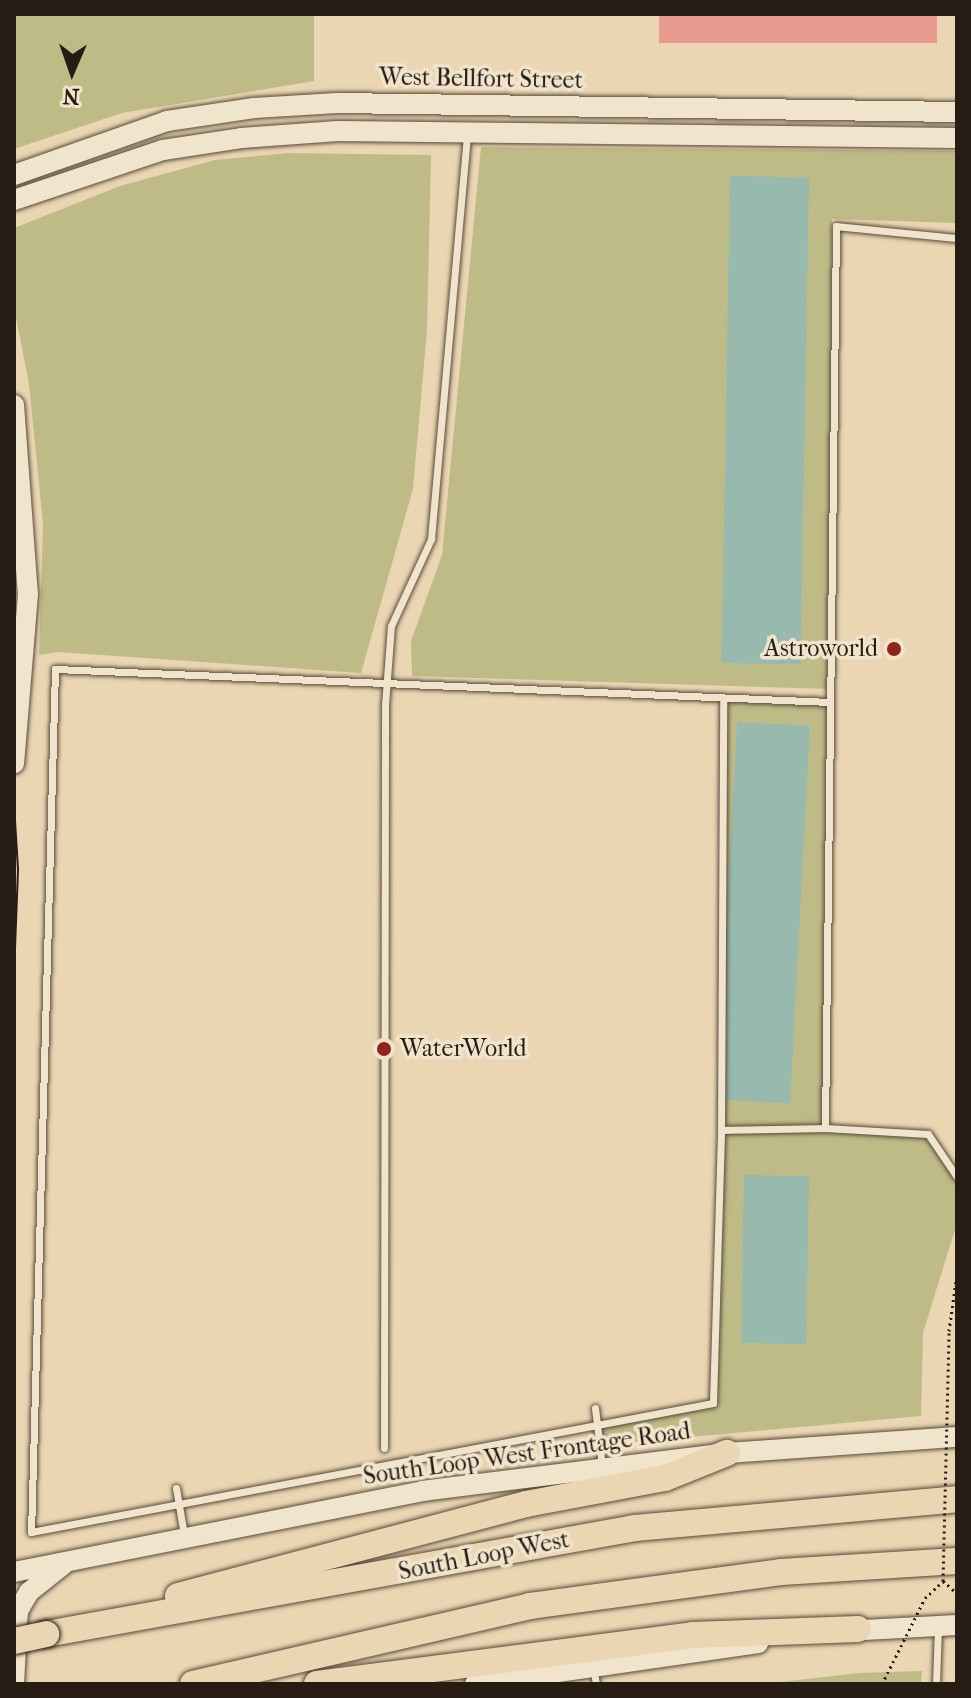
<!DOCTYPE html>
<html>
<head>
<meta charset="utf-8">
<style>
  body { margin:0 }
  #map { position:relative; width:971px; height:1698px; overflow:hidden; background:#ead6b2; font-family:"IM FELL French Canon",serif }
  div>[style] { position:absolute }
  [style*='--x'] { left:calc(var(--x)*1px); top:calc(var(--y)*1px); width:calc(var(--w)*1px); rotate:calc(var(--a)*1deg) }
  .green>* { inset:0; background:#bfbb87 }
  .water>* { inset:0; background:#98b9ae; transform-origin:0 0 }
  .building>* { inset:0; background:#e69b8e; transform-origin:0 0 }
  .path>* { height:3px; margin-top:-1.5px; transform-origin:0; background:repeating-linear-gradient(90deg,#271c14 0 2px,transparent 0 6px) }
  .roads { filter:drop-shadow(0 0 2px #584a3c) drop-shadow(0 0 2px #584a3c) }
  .service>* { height:7px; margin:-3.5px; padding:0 3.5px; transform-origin:3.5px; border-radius:3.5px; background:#f1e4cd }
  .secondary>* { height:20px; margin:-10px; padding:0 10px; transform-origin:10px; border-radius:10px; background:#f1e4cd }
  .motorway>* { height:26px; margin:-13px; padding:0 13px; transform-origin:13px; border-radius:13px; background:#ead6b2 }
  .tram>* { height:2px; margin:-1px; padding:0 1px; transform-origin:1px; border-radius:1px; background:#271c14 }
  .path-bridge>* { height:3px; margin-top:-1.5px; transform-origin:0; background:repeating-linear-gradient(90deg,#271c14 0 2px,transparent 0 6px) }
  .bridges { filter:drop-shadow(0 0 2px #271c14) drop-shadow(0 0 2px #271c14) }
  .motorway-bridge>* { height:26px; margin:-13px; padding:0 13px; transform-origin:13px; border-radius:13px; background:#ead6b2 }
  .dots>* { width:22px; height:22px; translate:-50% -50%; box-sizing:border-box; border:4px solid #f1e4cd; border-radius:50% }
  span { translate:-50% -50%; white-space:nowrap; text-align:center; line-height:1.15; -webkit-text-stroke:7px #f1e4cd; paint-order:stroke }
  .street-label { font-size:24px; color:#271c14 }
  .poi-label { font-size:24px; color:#271c14 }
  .right { translate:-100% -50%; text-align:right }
  .left { translate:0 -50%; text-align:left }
  .frame { position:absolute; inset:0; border:16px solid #271c14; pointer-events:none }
  .north { position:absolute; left:32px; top:32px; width:80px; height:80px; -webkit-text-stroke:6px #f1e4cd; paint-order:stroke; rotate:182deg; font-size:22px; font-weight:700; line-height:32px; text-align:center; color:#271c14 }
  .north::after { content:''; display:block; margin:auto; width:28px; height:36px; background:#271c14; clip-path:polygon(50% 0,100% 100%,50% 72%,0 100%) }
</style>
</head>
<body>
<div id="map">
  <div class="green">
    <div style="clip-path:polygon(14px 14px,314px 14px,314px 81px,122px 113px,14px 149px)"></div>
    <div style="clip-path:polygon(481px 147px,957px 151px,957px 223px,832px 219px,830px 689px,412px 676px,411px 641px,442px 555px)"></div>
    <div style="clip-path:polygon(287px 153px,431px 155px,427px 330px,413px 489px,361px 673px,58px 652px,39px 655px,43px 524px,29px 384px,14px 307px,14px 228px,120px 186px,215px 160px)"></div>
    <div style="clip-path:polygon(723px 698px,830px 702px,825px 1128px,753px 1131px,928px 1134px,957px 1182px,957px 1223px,923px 1333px,921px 1416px,604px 1445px,599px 1424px,713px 1402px,721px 1130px)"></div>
    <div style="clip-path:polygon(922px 1671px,921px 1684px,761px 1684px,860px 1673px)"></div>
  </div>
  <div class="water">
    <div style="left:730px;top:176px;width:79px;height:487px;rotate:1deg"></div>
    <div style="left:737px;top:722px;width:73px;height:378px;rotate:3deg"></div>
    <div style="left:744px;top:1175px;width:65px;height:168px;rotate:1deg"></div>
  </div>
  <div class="building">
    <div style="left:659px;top:14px;width:278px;height:29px"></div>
  </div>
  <div class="path">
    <div style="--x:949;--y:1331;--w:58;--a:-82"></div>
    <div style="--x:943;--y:1581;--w:18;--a:41"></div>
  </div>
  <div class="roads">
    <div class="service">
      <div style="--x:830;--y:702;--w:776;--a:-177.56"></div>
      <div style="--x:55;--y:669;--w:863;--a:91.59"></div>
      <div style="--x:31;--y:1532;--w:694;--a:-10.71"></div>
      <div style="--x:713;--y:1403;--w:273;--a:-88.3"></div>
      <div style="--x:721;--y:1130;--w:104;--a:-1.1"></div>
      <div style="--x:825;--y:1128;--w:902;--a:-89.3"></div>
      <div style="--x:836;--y:226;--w:122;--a:5.7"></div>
      <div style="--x:825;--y:1128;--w:103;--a:3.3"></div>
      <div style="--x:928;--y:1134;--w:52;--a:56"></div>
      <div style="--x:721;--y:1130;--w:432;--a:-89.7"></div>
      <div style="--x:595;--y:1408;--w:58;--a:83.1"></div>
      <div style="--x:384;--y:1448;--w:743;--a:-89.92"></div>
      <div style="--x:385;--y:705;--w:79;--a:-85.7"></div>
      <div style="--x:391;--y:626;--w:96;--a:-65.3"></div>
      <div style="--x:431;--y:539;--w:408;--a:-84.9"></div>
      <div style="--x:176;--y:1488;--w:48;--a:80.3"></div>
      <div style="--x:593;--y:1668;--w:16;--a:79"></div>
      <div style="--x:936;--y:1684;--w:58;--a:-88"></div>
    </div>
    <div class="secondary">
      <div style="--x:14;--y:175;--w:162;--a:-19.4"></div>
      <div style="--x:167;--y:121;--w:88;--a:-8.5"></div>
      <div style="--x:254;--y:108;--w:83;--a:-3.4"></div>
      <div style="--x:337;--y:103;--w:620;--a:0.83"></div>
      <div style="--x:14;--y:200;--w:157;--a:-18.6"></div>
      <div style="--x:163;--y:150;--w:79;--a:-8.7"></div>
      <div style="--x:241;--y:138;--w:97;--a:-4.1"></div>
      <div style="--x:338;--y:131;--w:619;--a:0.65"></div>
      <div style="--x:14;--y:405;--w:190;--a:85.8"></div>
      <div style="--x:28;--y:594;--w:170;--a:94.7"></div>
      <div style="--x:14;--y:1572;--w:416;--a:-11.2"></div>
      <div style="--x:422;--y:1491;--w:307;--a:-7.1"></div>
      <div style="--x:727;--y:1453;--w:231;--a:-4"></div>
      <div style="--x:845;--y:1631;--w:112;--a:-3.1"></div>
      <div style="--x:14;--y:1684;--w:73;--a:-86.9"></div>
      <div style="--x:18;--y:1611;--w:22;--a:-60"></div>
      <div style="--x:29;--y:1592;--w:45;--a:-38.7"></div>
      <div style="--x:475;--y:1684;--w:286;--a:-8.2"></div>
    </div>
    <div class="motorway">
      <div style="--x:178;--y:1596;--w:360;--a:-14.8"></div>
      <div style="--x:526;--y:1504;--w:141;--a:-10.6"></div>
      <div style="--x:665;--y:1478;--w:67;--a:-22"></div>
      <div style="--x:46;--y:1634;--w:598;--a:-10.2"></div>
      <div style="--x:635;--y:1528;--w:323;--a:-5.1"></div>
      <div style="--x:193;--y:1684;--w:346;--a:-13"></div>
      <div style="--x:530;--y:1606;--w:253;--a:-7.7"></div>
      <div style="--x:781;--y:1572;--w:176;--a:-3.6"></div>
      <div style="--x:317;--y:1684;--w:379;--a:-7.4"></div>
      <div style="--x:693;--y:1635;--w:165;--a:-2.1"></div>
    </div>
  </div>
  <div class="tram">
    <div style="--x:14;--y:804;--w:66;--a:86.5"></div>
    <div style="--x:18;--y:870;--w:103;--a:92.2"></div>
  </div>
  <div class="path-bridge">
    <div style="--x:882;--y:1684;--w:96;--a:-63.4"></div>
    <div style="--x:925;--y:1598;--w:25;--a:-43"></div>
    <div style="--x:943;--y:1581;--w:250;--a:-88.6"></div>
  </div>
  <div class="bridges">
    <div class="motorway-bridge">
      <div style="--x:14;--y:1641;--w:33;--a:-12"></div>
    </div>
  </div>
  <div class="dots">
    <div style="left:894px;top:649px;background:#8f2418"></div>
    <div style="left:384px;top:1049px;background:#8f2418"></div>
  </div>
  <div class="street-label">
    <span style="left:481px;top:79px;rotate:1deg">West Bellfort Street</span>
    <span style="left:527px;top:1454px;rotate:-8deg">South Loop West Frontage Road</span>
    <span style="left:484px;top:1556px;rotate:-11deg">South Loop West</span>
  </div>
  <div class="poi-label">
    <span class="right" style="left:878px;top:649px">Astroworld</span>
    <span class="left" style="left:400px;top:1049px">WaterWorld</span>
  </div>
  <div class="frame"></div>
  <div class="north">N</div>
</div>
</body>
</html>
